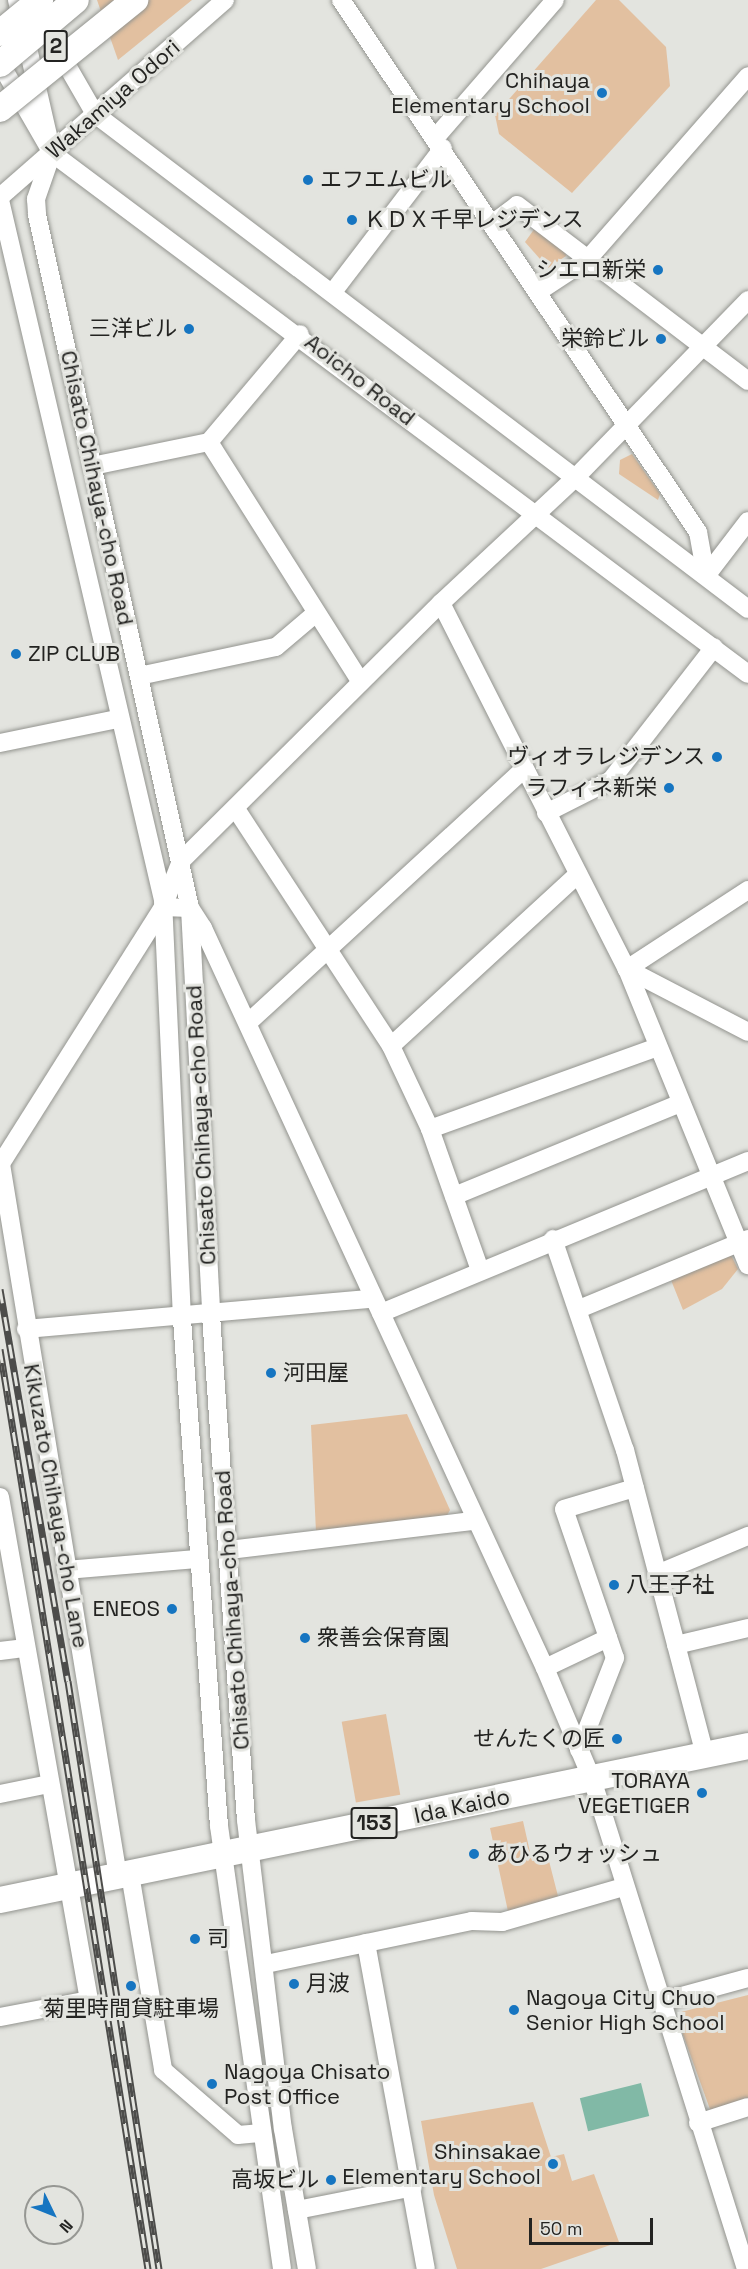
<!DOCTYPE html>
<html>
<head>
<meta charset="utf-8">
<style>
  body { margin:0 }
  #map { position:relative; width:748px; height:2269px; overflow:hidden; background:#e3e4df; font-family:"Space Grotesk","Noto Sans JP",sans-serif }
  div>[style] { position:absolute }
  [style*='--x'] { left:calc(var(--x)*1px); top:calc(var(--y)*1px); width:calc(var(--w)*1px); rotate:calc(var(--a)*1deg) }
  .green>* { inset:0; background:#e2c0a0; transform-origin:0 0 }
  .water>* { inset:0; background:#81b9a6; transform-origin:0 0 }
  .roads { filter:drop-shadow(0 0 2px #93948f) drop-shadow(0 0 2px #93948f) }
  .minor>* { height:18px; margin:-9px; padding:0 9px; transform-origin:9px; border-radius:9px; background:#fff }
  .highway>* { height:26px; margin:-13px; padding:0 13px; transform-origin:13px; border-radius:13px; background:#fff }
  .rail>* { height:7px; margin-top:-3.5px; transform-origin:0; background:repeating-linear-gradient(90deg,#e3e4df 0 14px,#4c4c4a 0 28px); box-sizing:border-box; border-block:2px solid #4c4c4a }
  .bridges { filter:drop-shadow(0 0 2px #93948f) drop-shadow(0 0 2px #93948f) }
  .highway-bridge>* { height:26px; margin:-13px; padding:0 13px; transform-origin:13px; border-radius:13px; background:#fff }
  .dots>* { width:16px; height:16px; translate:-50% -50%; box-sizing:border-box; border:3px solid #e3e4df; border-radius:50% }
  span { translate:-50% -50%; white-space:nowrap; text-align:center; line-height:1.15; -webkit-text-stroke:6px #e3e4df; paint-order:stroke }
  .shield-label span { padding:2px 4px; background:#e3e4df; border:2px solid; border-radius:4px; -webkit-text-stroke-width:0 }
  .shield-label { font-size:21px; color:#232321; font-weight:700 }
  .poi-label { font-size:22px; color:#232321 }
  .right { translate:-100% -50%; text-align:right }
  .left { translate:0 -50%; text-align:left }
  .street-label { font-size:22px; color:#232321 }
  .north { position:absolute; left:24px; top:2185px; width:60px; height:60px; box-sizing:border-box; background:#e3e4df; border:2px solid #969793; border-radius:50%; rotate:133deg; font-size:16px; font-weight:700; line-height:24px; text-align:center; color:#232321 }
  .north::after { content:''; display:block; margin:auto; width:21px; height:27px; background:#1675c1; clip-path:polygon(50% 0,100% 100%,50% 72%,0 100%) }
  .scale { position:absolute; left:529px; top:2218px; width:124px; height:27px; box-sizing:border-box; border:3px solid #232321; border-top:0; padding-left:8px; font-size:18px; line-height:21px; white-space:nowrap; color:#232321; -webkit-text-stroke:4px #e3e4df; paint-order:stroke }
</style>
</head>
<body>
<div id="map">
  <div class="green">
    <div style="clip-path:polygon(97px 0,192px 0,118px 60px)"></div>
    <div style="clip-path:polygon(596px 0,619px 0,666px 47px,670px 86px,572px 193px,499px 134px,495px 115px)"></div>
    <div style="clip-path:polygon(535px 228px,565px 250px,566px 256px,548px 268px,525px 242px)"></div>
    <div style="clip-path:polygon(632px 454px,660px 494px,658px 500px,619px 474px,620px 460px)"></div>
    <div style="clip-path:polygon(731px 1255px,738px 1269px,722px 1289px,683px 1310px,671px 1280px)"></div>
    <div style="clip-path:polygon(407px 1414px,450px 1510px,446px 1517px,316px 1532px,311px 1425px)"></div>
    <div style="left:386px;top:1714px;width:82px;height:45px;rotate:80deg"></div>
    <div style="clip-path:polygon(523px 1821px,532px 1861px,548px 1857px,559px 1900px,509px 1916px,490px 1828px)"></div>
    <div style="clip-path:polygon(748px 1995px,748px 2100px,711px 2112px,677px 2018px,681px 2012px)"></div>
    <div style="clip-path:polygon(533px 2102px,551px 2157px,564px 2154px,572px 2181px,594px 2174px,619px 2242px,541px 2269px,457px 2269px,434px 2195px,421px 2121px)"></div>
  </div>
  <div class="water">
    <div style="left:641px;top:2083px;width:34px;height:63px;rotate:76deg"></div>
  </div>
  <div class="roads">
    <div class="minor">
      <div style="--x:17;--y:0;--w:157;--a:77.1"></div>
      <div style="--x:52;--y:153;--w:49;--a:109.2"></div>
      <div style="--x:36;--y:199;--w:16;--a:86"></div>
      <div style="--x:37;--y:215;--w:710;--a:77.55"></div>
      <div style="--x:190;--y:908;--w:408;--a:87"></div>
      <div style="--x:211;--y:1315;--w:506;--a:86.04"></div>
      <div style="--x:246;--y:1820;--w:311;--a:83.2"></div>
      <div style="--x:283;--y:2129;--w:142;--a:80.3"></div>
      <div style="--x:341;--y:0;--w:641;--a:56.14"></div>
      <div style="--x:698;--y:532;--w:45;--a:79.7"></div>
      <div style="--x:39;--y:17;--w:112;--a:60"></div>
      <div style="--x:95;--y:114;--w:819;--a:37.16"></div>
      <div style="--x:0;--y:63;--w:104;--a:60"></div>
      <div style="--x:52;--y:153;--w:869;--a:36.82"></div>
      <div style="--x:436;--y:137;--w:181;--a:-49"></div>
      <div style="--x:0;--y:197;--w:299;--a:-41.2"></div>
      <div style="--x:0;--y:200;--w:719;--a:76.89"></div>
      <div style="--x:163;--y:900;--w:419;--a:87.4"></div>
      <div style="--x:182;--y:1319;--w:508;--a:85.83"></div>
      <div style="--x:219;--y:1826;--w:447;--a:81.9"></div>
      <div style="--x:492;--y:224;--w:31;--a:-37"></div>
      <div style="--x:517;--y:205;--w:290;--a:37.3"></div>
      <div style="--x:333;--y:292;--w:181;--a:-52.6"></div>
      <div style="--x:538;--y:292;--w:60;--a:-33.4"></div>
      <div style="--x:588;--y:259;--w:243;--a:-48.8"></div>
      <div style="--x:209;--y:442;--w:284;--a:57.7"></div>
      <div style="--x:92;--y:466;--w:119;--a:-11.6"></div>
      <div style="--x:209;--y:442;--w:141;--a:-49.9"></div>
      <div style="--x:706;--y:576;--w:69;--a:-52.6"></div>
      <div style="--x:441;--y:603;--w:411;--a:63.1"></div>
      <div style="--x:627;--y:969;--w:320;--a:67.8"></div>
      <div style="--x:139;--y:676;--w:140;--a:-12"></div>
      <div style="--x:276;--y:647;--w:52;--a:-40.4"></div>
      <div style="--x:0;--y:743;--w:119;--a:-11.6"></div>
      <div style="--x:236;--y:809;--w:283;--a:56.8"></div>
      <div style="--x:391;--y:1046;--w:92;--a:64.8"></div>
      <div style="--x:430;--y:1129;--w:150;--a:70.5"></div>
      <div style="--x:546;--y:813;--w:73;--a:-26.9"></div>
      <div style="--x:611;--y:780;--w:168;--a:-52.2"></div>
      <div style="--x:748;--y:890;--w:145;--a:146.9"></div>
      <div style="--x:627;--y:969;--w:136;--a:27.5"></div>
      <div style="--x:163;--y:907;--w:27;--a:2"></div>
      <div style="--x:190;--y:908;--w:24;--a:57"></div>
      <div style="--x:203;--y:928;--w:815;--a:65.2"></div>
      <div style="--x:545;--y:1668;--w:121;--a:67.1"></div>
      <div style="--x:592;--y:1779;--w:514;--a:72.55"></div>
      <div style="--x:250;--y:1021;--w:372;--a:-42.6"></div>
      <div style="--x:391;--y:1046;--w:254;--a:-42.6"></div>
      <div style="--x:430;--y:1129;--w:242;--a:-19.8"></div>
      <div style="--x:0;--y:1158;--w:728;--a:80.67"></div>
      <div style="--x:0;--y:1165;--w:305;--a:-57.7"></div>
      <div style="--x:163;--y:907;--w:49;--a:-68.6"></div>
      <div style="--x:181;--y:861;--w:366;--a:-44.8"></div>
      <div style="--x:441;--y:603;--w:185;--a:-43"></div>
      <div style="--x:576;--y:477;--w:247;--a:-45.8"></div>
      <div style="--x:454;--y:1196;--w:245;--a:-22.3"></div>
      <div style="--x:553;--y:1239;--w:223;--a:71.2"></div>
      <div style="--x:625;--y:1450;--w:315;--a:75.3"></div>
      <div style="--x:579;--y:1309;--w:183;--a:-22.5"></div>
      <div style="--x:381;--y:1313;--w:397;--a:-22.5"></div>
      <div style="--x:26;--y:1329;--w:346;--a:-5"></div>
      <div style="--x:0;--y:1497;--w:511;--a:79.97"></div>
      <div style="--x:89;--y:2000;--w:91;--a:169.2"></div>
      <div style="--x:229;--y:1550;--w:247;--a:-6.8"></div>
      <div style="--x:66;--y:1570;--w:131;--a:-4.8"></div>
      <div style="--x:657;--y:1574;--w:99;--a:-22.7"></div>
      <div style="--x:676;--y:1645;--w:74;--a:-13.3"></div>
      <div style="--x:0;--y:1651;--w:26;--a:-7"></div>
      <div style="--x:545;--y:1668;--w:70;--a:-25.5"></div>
      <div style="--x:579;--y:1750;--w:99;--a:-68.6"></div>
      <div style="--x:615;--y:1658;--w:157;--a:-108.9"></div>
      <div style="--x:564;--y:1509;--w:74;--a:-16.5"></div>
      <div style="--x:0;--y:1794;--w:50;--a:-11.5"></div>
      <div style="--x:130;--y:1874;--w:199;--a:80.4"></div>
      <div style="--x:163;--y:2070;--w:99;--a:40.9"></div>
      <div style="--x:238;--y:2135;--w:24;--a:-5"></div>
      <div style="--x:366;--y:1943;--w:331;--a:79.6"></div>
      <div style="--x:266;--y:1964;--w:210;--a:-11.8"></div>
      <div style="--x:472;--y:1921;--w:30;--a:2"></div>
      <div style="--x:502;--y:1922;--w:126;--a:-16.1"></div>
      <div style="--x:660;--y:2002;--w:91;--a:-15.3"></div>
      <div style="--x:698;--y:2123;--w:52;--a:-17.7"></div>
      <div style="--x:297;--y:2210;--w:118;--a:-11.2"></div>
    </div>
    <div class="highway">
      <div style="--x:0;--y:1900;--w:764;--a:-11.63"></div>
    </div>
  </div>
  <div class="rail">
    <div style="--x:0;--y:1289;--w:398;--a:80.2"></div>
    <div style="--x:68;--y:1681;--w:595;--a:81.2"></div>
    <div style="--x:0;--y:1349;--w:932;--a:80.86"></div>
  </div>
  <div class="bridges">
    <div class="highway-bridge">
      <div style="--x:0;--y:33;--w:52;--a:-39.5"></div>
      <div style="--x:0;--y:64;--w:99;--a:-40.1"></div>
      <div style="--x:0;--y:109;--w:174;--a:-38.9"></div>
    </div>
  </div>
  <div class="dots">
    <div style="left:602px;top:93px;background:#1675c1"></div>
    <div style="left:308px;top:180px;background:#1675c1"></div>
    <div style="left:352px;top:220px;background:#1675c1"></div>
    <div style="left:658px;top:270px;background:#1675c1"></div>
    <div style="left:189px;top:329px;background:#1675c1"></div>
    <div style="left:661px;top:339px;background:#1675c1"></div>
    <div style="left:16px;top:654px;background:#1675c1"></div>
    <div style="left:717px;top:757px;background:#1675c1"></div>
    <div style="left:669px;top:788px;background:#1675c1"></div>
    <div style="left:271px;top:1373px;background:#1675c1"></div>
    <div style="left:614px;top:1585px;background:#1675c1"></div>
    <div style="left:172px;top:1609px;background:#1675c1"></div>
    <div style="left:305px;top:1638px;background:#1675c1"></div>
    <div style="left:617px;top:1739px;background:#1675c1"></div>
    <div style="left:702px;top:1793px;background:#1675c1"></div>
    <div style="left:474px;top:1854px;background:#1675c1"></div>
    <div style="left:195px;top:1939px;background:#1675c1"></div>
    <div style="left:294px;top:1984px;background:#1675c1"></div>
    <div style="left:131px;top:1986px;background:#1675c1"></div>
    <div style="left:514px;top:2010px;background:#1675c1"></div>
    <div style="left:212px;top:2084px;background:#1675c1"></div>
    <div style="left:553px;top:2164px;background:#1675c1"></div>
    <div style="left:331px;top:2180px;background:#1675c1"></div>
  </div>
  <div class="shield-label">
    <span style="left:56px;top:46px">2</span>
    <span style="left:374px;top:1823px">153</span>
  </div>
  <div class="poi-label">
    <span class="right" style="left:590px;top:93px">Chihaya<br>Elementary School</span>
    <span class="left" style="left:320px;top:180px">エフエムビル</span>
    <span class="left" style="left:364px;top:220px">ＫＤＸ千早レジデンス</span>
    <span class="right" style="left:646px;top:270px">シエロ新栄</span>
    <span class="right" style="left:177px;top:329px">三洋ビル</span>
    <span class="right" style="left:649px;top:339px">栄鈴ビル</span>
    <span class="left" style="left:28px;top:654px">ZIP CLUB</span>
    <span class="right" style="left:705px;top:757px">ヴィオラレジデンス</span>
    <span class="right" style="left:657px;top:788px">ラフィネ新栄</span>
    <span class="left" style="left:283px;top:1373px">河田屋</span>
    <span class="left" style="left:626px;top:1585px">八王子社</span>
    <span class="right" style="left:160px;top:1609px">ENEOS</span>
    <span class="left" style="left:317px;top:1638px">衆善会保育園</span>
    <span class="right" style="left:605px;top:1739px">せんたくの匠</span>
    <span class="right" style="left:690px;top:1793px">TORAYA<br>VEGETIGER</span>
    <span class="left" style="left:486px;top:1854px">あひるウォッシュ</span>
    <span class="left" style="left:207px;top:1939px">司</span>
    <span class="left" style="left:306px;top:1984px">月波</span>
    <span class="left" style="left:526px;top:2010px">Nagoya City Chuo<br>Senior High School</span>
    <span style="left:131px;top:2009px">菊里時間貸駐車場</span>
    <span class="left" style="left:224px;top:2084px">Nagoya Chisato<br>Post Office</span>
    <span class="right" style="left:541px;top:2164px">Shinsakae<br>Elementary School</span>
    <span class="right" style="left:319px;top:2180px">高坂ビル</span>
  </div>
  <div class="street-label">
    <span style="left:113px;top:99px;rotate:-41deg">Wakamiya Odori</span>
    <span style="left:360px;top:380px;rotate:38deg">Aoicho Road</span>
    <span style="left:97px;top:488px;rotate:78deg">Chisato Chihaya-cho Road</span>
    <span style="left:201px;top:1125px;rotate:-93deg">Chisato Chihaya-cho Road</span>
    <span style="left:56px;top:1506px;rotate:80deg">Kikuzato Chihaya-cho Lane</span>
    <span style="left:232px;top:1610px;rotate:-94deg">Chisato Chihaya-cho Road</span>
    <span style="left:462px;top:1806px;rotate:-12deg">Ida Kaido</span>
  </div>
  <div class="north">N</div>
  <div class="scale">50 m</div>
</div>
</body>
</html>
